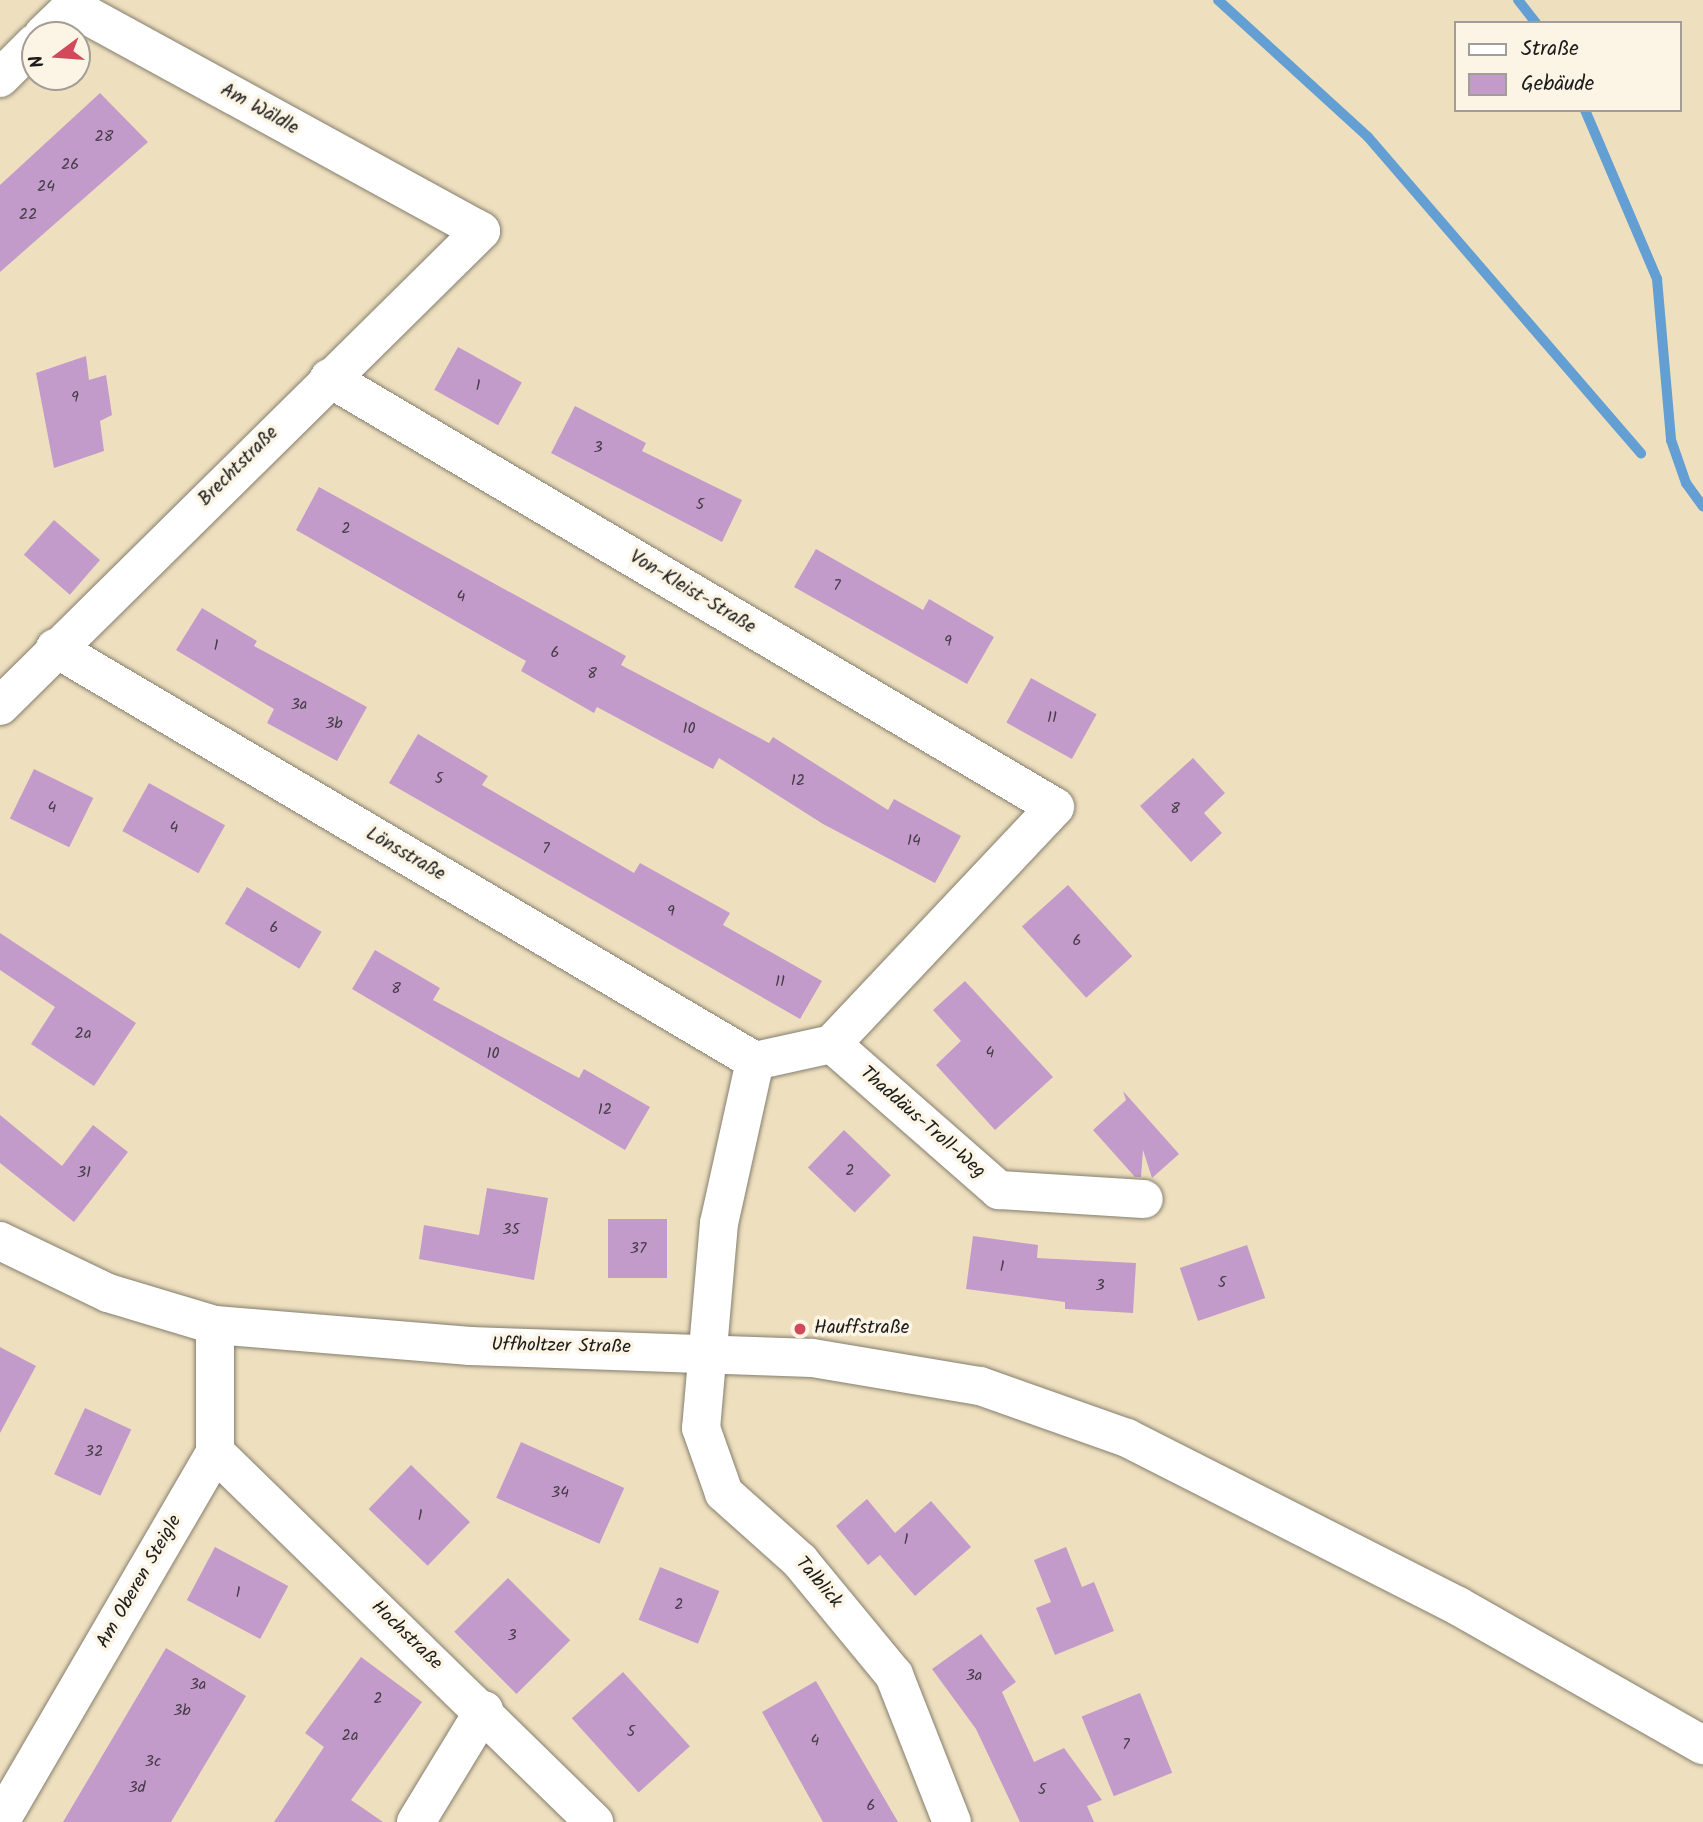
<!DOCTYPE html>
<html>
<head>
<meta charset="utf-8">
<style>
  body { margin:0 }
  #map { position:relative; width:1703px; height:1822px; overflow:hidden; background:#eee0bf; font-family:Kalam,sans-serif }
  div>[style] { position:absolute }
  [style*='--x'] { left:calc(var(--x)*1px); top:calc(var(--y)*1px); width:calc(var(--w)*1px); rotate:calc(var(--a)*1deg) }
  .stream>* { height:10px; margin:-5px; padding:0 5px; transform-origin:5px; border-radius:5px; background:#649fd4 }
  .building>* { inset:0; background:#c39bca; transform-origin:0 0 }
  .roads { filter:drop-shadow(0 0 2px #857e6e) drop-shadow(0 0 2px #857e6e) }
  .minor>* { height:38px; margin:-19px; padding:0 19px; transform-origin:19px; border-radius:19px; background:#fff }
  .tertiary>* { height:38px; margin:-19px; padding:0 19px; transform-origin:19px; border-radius:19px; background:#fff }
  .dots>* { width:19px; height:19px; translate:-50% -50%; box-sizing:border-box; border:4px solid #fcf5e5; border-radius:50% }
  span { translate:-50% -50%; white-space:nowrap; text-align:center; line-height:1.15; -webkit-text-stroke:7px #fcf5e5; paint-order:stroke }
  .number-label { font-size:16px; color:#463c48 }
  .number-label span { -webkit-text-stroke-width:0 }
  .street-label { font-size:19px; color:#1c1c1c }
  .poi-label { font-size:19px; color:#1c1c1c }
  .left { translate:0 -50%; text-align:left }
  .legend { position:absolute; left:1454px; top:21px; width:228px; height:91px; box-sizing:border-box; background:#fcf5e5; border:2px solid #a29e95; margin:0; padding:9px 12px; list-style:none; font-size:21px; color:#1c1c1c }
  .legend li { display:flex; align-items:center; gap:14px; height:35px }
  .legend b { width:35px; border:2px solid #a29e95 }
  .north { position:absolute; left:21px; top:21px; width:70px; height:70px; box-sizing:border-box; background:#fcf5e5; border:2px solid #a29e95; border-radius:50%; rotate:254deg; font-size:19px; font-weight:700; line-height:28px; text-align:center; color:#1c1c1c }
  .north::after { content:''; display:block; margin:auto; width:24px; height:32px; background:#d1495b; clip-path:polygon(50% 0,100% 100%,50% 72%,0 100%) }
</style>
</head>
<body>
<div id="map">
  <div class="stream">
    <div style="--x:1218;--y:0;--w:203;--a:42.4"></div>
    <div style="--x:1368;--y:137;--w:418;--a:49.2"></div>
    <div style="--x:1518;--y:0;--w:29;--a:52"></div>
    <div style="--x:1585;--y:110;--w:184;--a:66.9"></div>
    <div style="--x:1657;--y:279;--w:162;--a:85"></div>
    <div style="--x:1671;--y:440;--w:46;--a:70.8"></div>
    <div style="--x:1686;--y:483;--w:29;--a:54"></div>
  </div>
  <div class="building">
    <div style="clip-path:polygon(100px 93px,148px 142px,0 272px,0 185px)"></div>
    <div style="left:458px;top:347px;width:73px;height:49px;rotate:29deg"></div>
    <div style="clip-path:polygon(86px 356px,89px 380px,106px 375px,112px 415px,100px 421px,104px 451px,54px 468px,36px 373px)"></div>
    <div style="clip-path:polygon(575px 406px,646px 443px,642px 451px,742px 500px,722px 542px,551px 453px)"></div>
    <div style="clip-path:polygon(319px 487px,626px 656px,621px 665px,769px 743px,773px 737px,888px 810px,894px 799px,961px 836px,935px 883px,823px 824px,719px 758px,713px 769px,597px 707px,594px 713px,521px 671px,526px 661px,296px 530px)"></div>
    <div style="left:54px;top:520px;width:61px;height:46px;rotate:41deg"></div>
    <div style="clip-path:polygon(816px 549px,923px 610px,929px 599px,994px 637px,967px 684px,794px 587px)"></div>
    <div style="clip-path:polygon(202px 608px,257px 641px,254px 646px,367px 707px,337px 761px,267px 723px,274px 709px,176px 650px)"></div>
    <div style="left:1031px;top:678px;width:75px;height:51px;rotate:29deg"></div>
    <div style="clip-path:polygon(418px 734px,488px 776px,482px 785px,634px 873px,640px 863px,730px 913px,723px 925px,822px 981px,800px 1019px,389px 783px)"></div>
    <div style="clip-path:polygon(1193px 758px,1225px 793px,1204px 813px,1222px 833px,1191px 862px,1140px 806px)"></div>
    <div style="left:34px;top:769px;width:66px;height:55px;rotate:26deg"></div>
    <div style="left:149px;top:783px;width:87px;height:55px;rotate:29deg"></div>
    <div style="left:1068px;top:885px;width:96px;height:62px;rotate:48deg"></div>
    <div style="left:247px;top:887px;width:87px;height:43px;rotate:31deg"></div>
    <div style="clip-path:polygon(0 933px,136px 1023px,94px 1086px,31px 1044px,55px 1007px,0 970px)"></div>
    <div style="clip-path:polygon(375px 950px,440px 988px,433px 1000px,579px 1078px,584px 1069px,650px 1107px,625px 1150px,352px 989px)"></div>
    <div style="clip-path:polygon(965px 981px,1053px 1077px,995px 1130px,936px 1065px,961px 1041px,933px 1010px)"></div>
    <div style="clip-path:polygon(1123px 1091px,1179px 1154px,1152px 1178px,1143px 1150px,1141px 1177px,1135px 1177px,1093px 1130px,1126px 1100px)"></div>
    <div style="clip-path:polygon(0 1115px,62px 1166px,93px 1125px,128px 1152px,74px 1222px,0 1163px)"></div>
    <div style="left:844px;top:1130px;width:65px;height:52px;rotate:44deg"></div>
    <div style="clip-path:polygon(487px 1188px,548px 1198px,534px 1280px,419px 1259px,424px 1225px,479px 1235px)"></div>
    <div style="left:608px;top:1219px;width:59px;height:59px"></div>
    <div style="clip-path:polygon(973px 1236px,1038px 1245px,1037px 1258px,1136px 1263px,1133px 1313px,1065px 1309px,1065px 1302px,966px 1289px)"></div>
    <div style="left:1247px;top:1245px;width:56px;height:71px;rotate:71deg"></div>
    <div style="clip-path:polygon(0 1347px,36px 1366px,0 1433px)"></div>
    <div style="left:85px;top:1408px;width:51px;height:73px;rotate:25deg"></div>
    <div style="left:521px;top:1442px;width:113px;height:61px;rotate:24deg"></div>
    <div style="left:411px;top:1465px;width:82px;height:61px;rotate:44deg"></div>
    <div style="clip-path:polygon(867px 1499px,895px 1533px,931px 1501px,971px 1547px,915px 1596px,880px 1555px,868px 1565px,836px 1526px)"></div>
    <div style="left:215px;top:1547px;width:83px;height:60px;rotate:28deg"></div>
    <div style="clip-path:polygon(1066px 1547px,1082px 1587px,1094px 1582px,1114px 1631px,1055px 1655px,1036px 1608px,1051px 1602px,1034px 1560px)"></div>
    <div style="left:660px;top:1567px;width:64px;height:57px;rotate:22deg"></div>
    <div style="left:508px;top:1578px;width:88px;height:76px;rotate:45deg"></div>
    <div style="clip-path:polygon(981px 1634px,1016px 1682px,1002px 1692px,1034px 1762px,1064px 1748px,1102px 1800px,1087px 1806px,1094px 1822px,1020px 1822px,976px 1729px,932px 1669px)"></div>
    <div style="clip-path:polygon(166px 1648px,246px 1696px,200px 1773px,171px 1822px,63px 1822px)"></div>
    <div style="clip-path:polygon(361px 1657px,422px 1702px,351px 1800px,383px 1822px,274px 1822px,324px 1747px,305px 1733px)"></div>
    <div style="left:623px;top:1672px;width:100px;height:69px;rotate:48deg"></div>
    <div style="clip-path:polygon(816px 1681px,898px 1822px,823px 1822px,762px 1712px)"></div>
    <div style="left:1140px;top:1693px;width:86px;height:63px;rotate:68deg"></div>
  </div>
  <div class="roads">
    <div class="minor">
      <div style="--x:0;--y:78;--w:49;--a:-45"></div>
      <div style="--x:329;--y:378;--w:843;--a:30.58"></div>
      <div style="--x:1055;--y:807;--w:325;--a:133.3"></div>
      <div style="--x:832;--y:1044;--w:79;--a:167.6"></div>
      <div style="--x:755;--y:1061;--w:166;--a:102.5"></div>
      <div style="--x:719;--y:1223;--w:206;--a:95"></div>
      <div style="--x:701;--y:1428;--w:69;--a:70.5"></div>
      <div style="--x:724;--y:1493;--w:102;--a:41.8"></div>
      <div style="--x:800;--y:1561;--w:148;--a:50.5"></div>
      <div style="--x:894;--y:1675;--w:158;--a:68.5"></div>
      <div style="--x:55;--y:648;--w:813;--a:30.54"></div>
      <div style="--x:0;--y:706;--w:676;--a:-44.64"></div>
      <div style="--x:481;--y:231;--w:466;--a:-151.3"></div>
      <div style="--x:72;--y:7;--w:40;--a:136"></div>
      <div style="--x:832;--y:1044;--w:222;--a:41.2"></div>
      <div style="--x:999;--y:1190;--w:145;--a:3.6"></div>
      <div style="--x:215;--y:1452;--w:530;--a:44.31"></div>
      <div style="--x:0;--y:1822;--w:428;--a:-59.8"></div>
      <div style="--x:215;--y:1452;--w:127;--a:-90"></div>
      <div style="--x:416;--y:1822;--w:131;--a:-58.7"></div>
    </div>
    <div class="tertiary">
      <div style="--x:0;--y:1241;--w:120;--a:25.7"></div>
      <div style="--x:108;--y:1293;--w:112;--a:16.7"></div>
      <div style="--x:215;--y:1325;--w:256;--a:4.7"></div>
      <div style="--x:470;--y:1346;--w:342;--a:2"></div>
      <div style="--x:812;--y:1358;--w:170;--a:9.5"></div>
      <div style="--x:980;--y:1386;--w:156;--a:19.5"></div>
      <div style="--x:1127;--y:1438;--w:371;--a:26.9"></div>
      <div style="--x:1458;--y:1606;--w:282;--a:29.6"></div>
    </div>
  </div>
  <div class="dots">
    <div style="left:800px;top:1329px;background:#d1495b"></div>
  </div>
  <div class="number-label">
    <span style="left:104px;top:137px">28</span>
    <span style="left:70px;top:165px">26</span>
    <span style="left:46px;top:187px">24</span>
    <span style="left:28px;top:215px">22</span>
    <span style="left:478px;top:386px">1</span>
    <span style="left:75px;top:398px">9</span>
    <span style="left:598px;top:448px">3</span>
    <span style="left:700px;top:505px">5</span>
    <span style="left:346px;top:529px">2</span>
    <span style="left:837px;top:586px">7</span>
    <span style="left:461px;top:597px">4</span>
    <span style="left:948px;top:642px">9</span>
    <span style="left:216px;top:646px">1</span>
    <span style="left:555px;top:653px">6</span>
    <span style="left:592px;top:674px">8</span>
    <span style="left:299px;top:705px">3a</span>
    <span style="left:1052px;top:718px">11</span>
    <span style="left:334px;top:724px">3b</span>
    <span style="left:689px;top:729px">10</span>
    <span style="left:439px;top:779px">5</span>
    <span style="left:798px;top:781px">12</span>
    <span style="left:52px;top:808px">4</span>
    <span style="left:1175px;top:809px">8</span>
    <span style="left:174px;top:828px">4</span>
    <span style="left:914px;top:841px">14</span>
    <span style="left:546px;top:849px">7</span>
    <span style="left:671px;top:912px">9</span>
    <span style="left:274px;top:928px">6</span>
    <span style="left:1077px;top:941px">6</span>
    <span style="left:780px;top:982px">11</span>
    <span style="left:396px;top:989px">8</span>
    <span style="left:83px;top:1034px">2a</span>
    <span style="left:990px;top:1053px">4</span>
    <span style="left:493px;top:1054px">10</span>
    <span style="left:605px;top:1110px">12</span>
    <span style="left:850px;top:1171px">2</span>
    <span style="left:84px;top:1173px">31</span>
    <span style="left:511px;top:1230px">35</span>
    <span style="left:638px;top:1249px">37</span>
    <span style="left:1002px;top:1267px">1</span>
    <span style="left:1222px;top:1283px">5</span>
    <span style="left:1100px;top:1286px">3</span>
    <span style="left:94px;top:1452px">32</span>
    <span style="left:560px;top:1493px">34</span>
    <span style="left:420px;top:1516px">1</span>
    <span style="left:906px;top:1540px">1</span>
    <span style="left:238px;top:1593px">1</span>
    <span style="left:679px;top:1605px">2</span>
    <span style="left:512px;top:1636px">3</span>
    <span style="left:974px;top:1676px">3a</span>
    <span style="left:198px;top:1685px">3a</span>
    <span style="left:378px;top:1699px">2</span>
    <span style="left:182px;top:1711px">3b</span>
    <span style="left:631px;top:1732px">5</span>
    <span style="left:350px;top:1736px">2a</span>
    <span style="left:815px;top:1741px">4</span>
    <span style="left:1126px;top:1745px">7</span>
    <span style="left:153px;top:1762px">3c</span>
    <span style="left:137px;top:1788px">3d</span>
    <span style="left:1042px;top:1790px">5</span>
    <span style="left:871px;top:1806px">6</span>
  </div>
  <div class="street-label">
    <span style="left:259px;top:110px;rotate:29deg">Am Wäldle</span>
    <span style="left:239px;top:467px;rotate:-45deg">Brechtstraße</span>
    <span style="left:692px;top:593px;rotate:31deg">Von-Kleist-Straße</span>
    <span style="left:405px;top:855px;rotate:30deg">Lönsstraße</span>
    <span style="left:922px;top:1123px;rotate:41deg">Thaddäus-Troll-Weg</span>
    <span style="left:561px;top:1347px;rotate:1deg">Uffholtzer Straße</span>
    <span style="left:140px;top:1582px;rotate:-60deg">Am Oberen Steigle</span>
    <span style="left:818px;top:1583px;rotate:49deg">Talblick</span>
    <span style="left:406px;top:1636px;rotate:44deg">Hochstraße</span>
  </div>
  <div class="poi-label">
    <span class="left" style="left:814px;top:1329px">Hauffstraße</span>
  </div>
  <ul class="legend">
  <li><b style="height:9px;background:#fff"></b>Straße</li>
  <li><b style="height:19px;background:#c39bca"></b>Gebäude</li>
  </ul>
  <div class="north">N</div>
</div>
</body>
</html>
